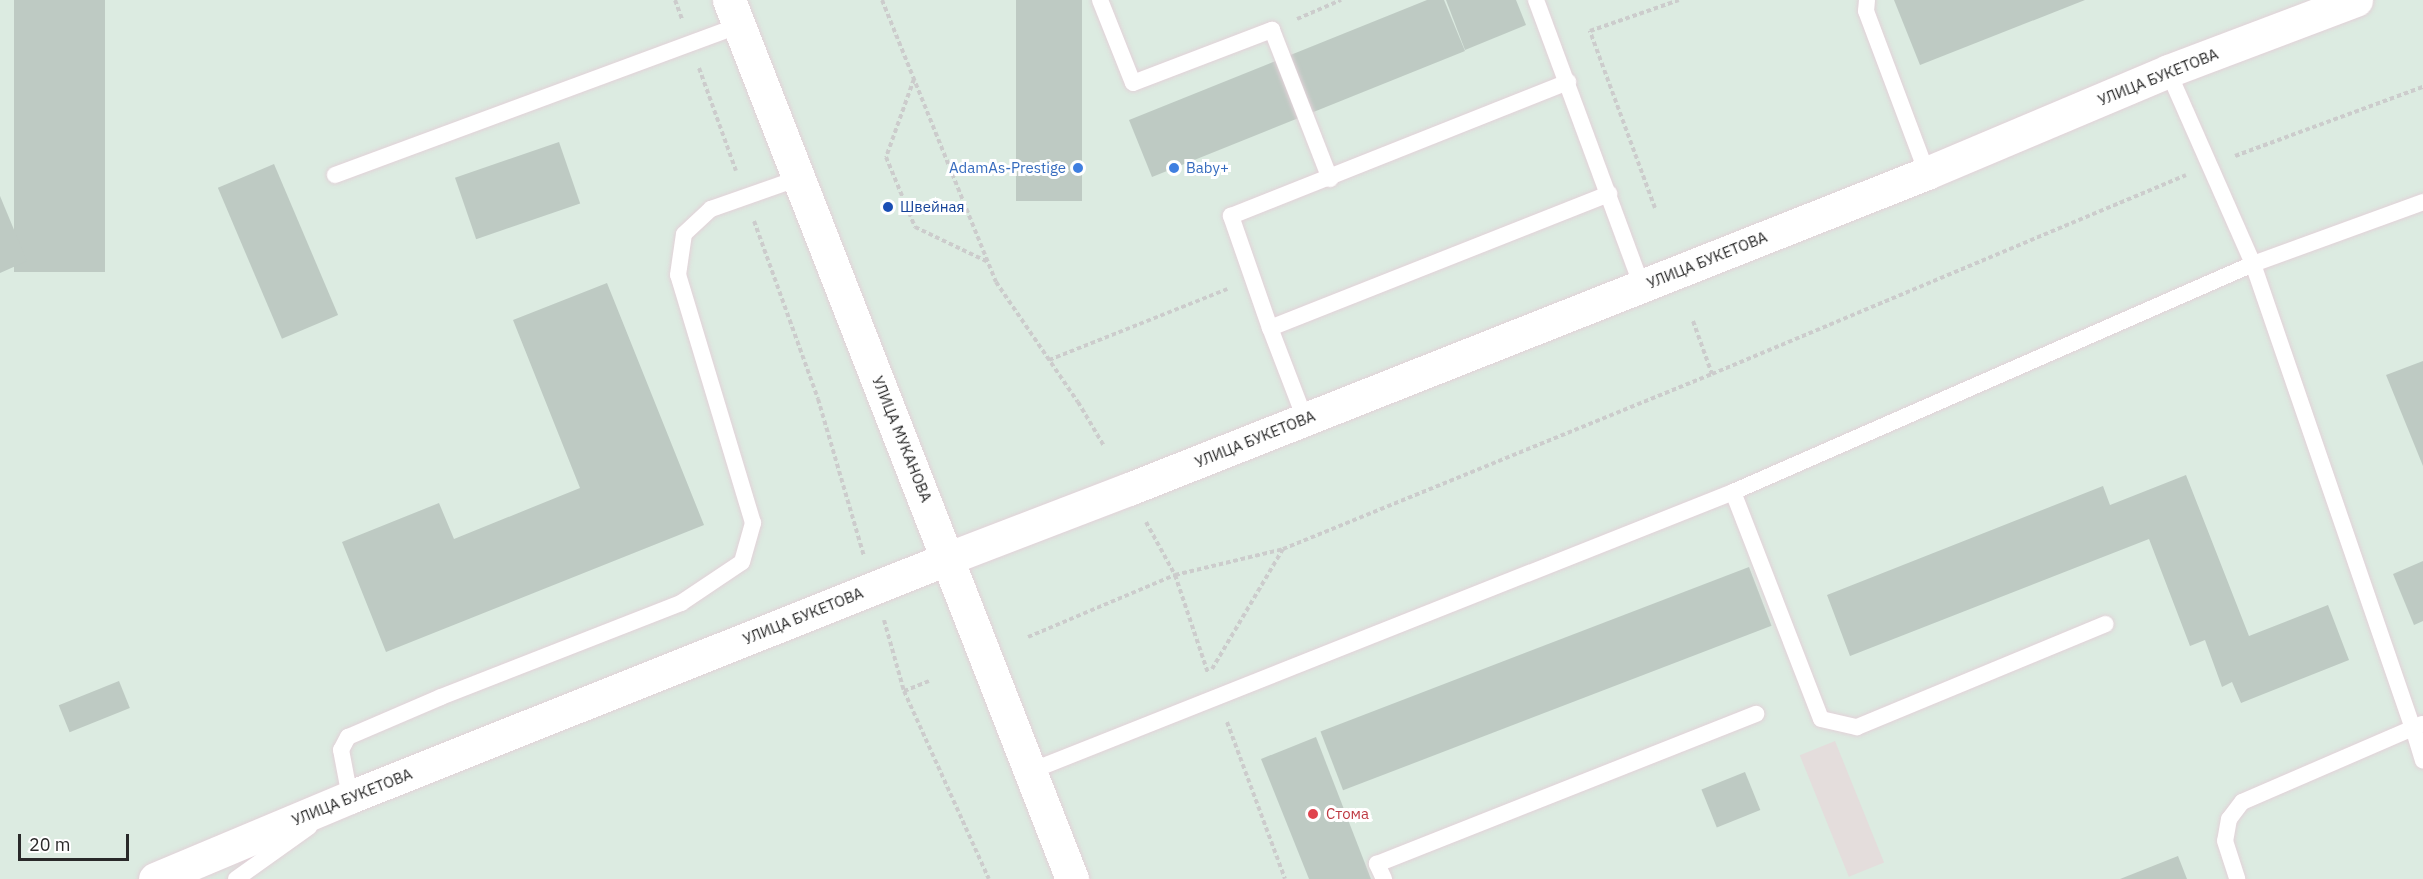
<!DOCTYPE html>
<html>
<head>
<meta charset="utf-8">
<style>
  body { margin:0 }
  #map { position:relative; width:2423px; height:879px; overflow:hidden; background:#dcebe1; font-family:"IBM Plex Sans",sans-serif }
  div>[style] { position:absolute }
  [style*='--x'] { left:calc(var(--x)*1px); top:calc(var(--y)*1px); width:calc(var(--w)*1px); rotate:calc(var(--a)*1deg) }
  .industrial>* { inset:0; background:#e4dddc; transform-origin:0 0 }
  .building>* { inset:0; background:#becac3; transform-origin:0 0 }
  .path>* { height:4px; margin-top:-2px; transform-origin:0; background:repeating-linear-gradient(90deg,#ccc 0 4.5px,transparent 0 7.5px) }
  .roads { filter:drop-shadow(0 0 2px #e2d1d8) drop-shadow(0 0 2px #e2d1d8) }
  .service>* { height:16px; margin:-8px; padding:0 8px; transform-origin:8px; border-radius:8px; background:#fff }
  .minor>* { height:33px; margin:-16.5px; padding:0 16.5px; transform-origin:16.5px; border-radius:16.5px; background:#fff }
  .tertiary>* { height:33px; margin:-16.5px; padding:0 16.5px; transform-origin:16.5px; border-radius:16.5px; background:#fff }
  .secondary>* { height:33px; margin:-16.5px; padding:0 16.5px; transform-origin:16.5px; border-radius:16.5px; background:#fff }
  .dots>* { width:16px; height:16px; translate:-50% -50%; box-sizing:border-box; border:3px solid #fff; border-radius:50% }
  span { translate:-50% -50%; white-space:nowrap; text-align:center; line-height:1.15; -webkit-text-stroke:6px #fff; paint-order:stroke }
  .street-label { font-size:15px; color:#292929 }
  .shop-label { font-size:15px; color:#366cbe }
  .right { translate:-100% -50%; text-align:right }
  .left { translate:0 -50%; text-align:left }
  .transit-label { font-size:15px; color:#164399 }
  .health-label { font-size:15px; color:#be3a42 }
  .scale { position:absolute; left:18px; top:834px; width:111px; height:27px; box-sizing:border-box; border:3px solid #292929; border-top:0; padding-left:8px; font-size:18px; line-height:21px; white-space:nowrap; color:#292929; -webkit-text-stroke:4px #fff; paint-order:stroke }
</style>
</head>
<body>
<div id="map">
  <div class="industrial">
    <div style="left:1835px;top:741px;width:131px;height:38px;rotate:68deg"></div>
  </div>
  <div class="building">
    <div style="left:14px;top:0;width:91px;height:272px"></div>
    <div style="left:1016px;top:0;width:66px;height:201px"></div>
    <div style="clip-path:polygon(1427px 0,1444px 0,1465px 51px,1152px 177px,1129px 120px)"></div>
    <div style="clip-path:polygon(1446px 0,1516px 0,1526px 25px,1465px 50px)"></div>
    <div style="clip-path:polygon(1894px 0,2085px 0,1920px 65px)"></div>
    <div style="left:559px;top:142px;width:65px;height:110px;rotate:71deg"></div>
    <div style="left:274px;top:164px;width:164px;height:61px;rotate:67deg"></div>
    <div style="clip-path:polygon(0 196px,27px 261px,0 273px)"></div>
    <div style="clip-path:polygon(607px 283px,704px 525px,386px 652px,342px 542px,439px 503px,454px 539px,580px 488px,513px 320px)"></div>
    <div style="clip-path:polygon(2423px 361px,2423px 466px,2386px 375px)"></div>
    <div style="clip-path:polygon(2186px 475px,2249px 636px,2328px 605px,2349px 660px,2241px 703px,2232px 682px,2222px 687px,2205px 640px,2190px 646px,2149px 539px,1850px 656px,1827px 595px,2103px 486px,2110px 505px)"></div>
    <div style="clip-path:polygon(2423px 561px,2423px 621px,2414px 625px,2393px 574px)"></div>
    <div style="left:1749px;top:567px;width:63px;height:459px;rotate:69deg"></div>
    <div style="left:119px;top:681px;width:29px;height:65px;rotate:68deg"></div>
    <div style="clip-path:polygon(1316px 737px,1371px 879px,1309px 879px,1261px 759px)"></div>
    <div style="left:1745px;top:772px;width:41px;height:47px;rotate:68deg"></div>
    <div style="clip-path:polygon(2178px 856px,2187px 879px,2120px 879px)"></div>
  </div>
  <div class="path">
    <div style="--x:675;--y:0;--w:20;--a:70"></div>
    <div style="--x:882;--y:0;--w:304;--a:68"></div>
    <div style="--x:996;--y:282;--w:145;--a:55.7"></div>
    <div style="--x:1078;--y:402;--w:51;--a:59.4"></div>
    <div style="--x:1297;--y:19;--w:48;--a:-23.4"></div>
    <div style="--x:699;--y:68;--w:109;--a:70.2"></div>
    <div style="--x:914;--y:79;--w:83;--a:109.7"></div>
    <div style="--x:886;--y:157;--w:76;--a:67.5"></div>
    <div style="--x:915;--y:227;--w:81;--a:25.6"></div>
    <div style="--x:2235;--y:156;--w:200;--a:-20.2"></div>
    <div style="--x:1655;--y:208;--w:189;--a:-110.2"></div>
    <div style="--x:1590;--y:31;--w:94;--a:-19.2"></div>
    <div style="--x:754;--y:221;--w:189;--a:70.2"></div>
    <div style="--x:818;--y:399;--w:164;--a:73.7"></div>
    <div style="--x:1693;--y:321;--w:56;--a:70.3"></div>
    <div style="--x:1049;--y:360;--w:192;--a:-21.7"></div>
    <div style="--x:1146;--y:522;--w:60;--a:61.3"></div>
    <div style="--x:1175;--y:575;--w:103;--a:71.4"></div>
    <div style="--x:884;--y:620;--w:74;--a:74.3"></div>
    <div style="--x:1028;--y:637;--w:160;--a:-22.9"></div>
    <div style="--x:1175;--y:575;--w:111;--a:-13.5"></div>
    <div style="--x:1283;--y:549;--w:463;--a:-22.2"></div>
    <div style="--x:1712;--y:374;--w:514;--a:-22.77"></div>
    <div style="--x:1212;--y:669;--w:139;--a:-59.4"></div>
    <div style="--x:929;--y:681;--w:27;--a:158"></div>
    <div style="--x:904;--y:691;--w:206;--a:65.7"></div>
    <div style="--x:1227;--y:722;--w:167;--a:69.7"></div>
  </div>
  <div class="roads">
    <div class="service">
      <div style="--x:1100;--y:0;--w:89;--a:68.3"></div>
      <div style="--x:1133;--y:83;--w:149;--a:-20.9"></div>
      <div style="--x:1272;--y:30;--w:160;--a:68.7"></div>
      <div style="--x:1536;--y:0;--w:305;--a:69.7"></div>
      <div style="--x:1867;--y:0;--w:11;--a:95"></div>
      <div style="--x:1866;--y:11;--w:173;--a:69.4"></div>
      <div style="--x:2168;--y:71;--w:211;--a:66.2"></div>
      <div style="--x:2253;--y:264;--w:491;--a:71"></div>
      <div style="--x:2413;--y:728;--w:186;--a:156.6"></div>
      <div style="--x:2242;--y:802;--w:21;--a:127"></div>
      <div style="--x:2229;--y:819;--w:22;--a:100"></div>
      <div style="--x:2225;--y:841;--w:40;--a:72"></div>
      <div style="--x:335;--y:175;--w:432;--a:-20.3"></div>
      <div style="--x:1270;--y:328;--w:365;--a:-21.6"></div>
      <div style="--x:1305;--y:419;--w:97;--a:-111"></div>
      <div style="--x:1270;--y:328;--w:119;--a:-109.2"></div>
      <div style="--x:1231;--y:216;--w:363;--a:-21.7"></div>
      <div style="--x:1733;--y:492;--w:243;--a:68.8"></div>
      <div style="--x:1821;--y:719;--w:37;--a:13"></div>
      <div style="--x:1857;--y:727;--w:269;--a:-22.5"></div>
      <div style="--x:2422;--y:724;--w:10;--a:156"></div>
      <div style="--x:2413;--y:728;--w:34;--a:73"></div>
      <div style="--x:1031;--y:771;--w:755;--a:-21.67"></div>
      <div style="--x:1733;--y:492;--w:568;--a:-23.68"></div>
      <div style="--x:2253;--y:264;--w:181;--a:-20"></div>
      <div style="--x:347;--y:799;--w:4;--a:-34"></div>
      <div style="--x:350;--y:797;--w:48;--a:-100.8"></div>
      <div style="--x:341;--y:750;--w:15;--a:-62"></div>
      <div style="--x:348;--y:737;--w:101;--a:-23.3"></div>
      <div style="--x:441;--y:697;--w:258;--a:-21.4"></div>
      <div style="--x:681;--y:603;--w:73;--a:-33.9"></div>
      <div style="--x:742;--y:562;--w:41;--a:-74.2"></div>
      <div style="--x:753;--y:523;--w:259;--a:-106.8"></div>
      <div style="--x:678;--y:275;--w:41;--a:-81.7"></div>
      <div style="--x:684;--y:234;--w:37;--a:-43"></div>
      <div style="--x:711;--y:209;--w:93;--a:-19.4"></div>
      <div style="--x:236;--y:879;--w:90;--a:-35.5"></div>
      <div style="--x:1384;--y:879;--w:17;--a:-115"></div>
      <div style="--x:1377;--y:864;--w:408;--a:-21.6"></div>
    </div>
    <div class="minor">
      <div style="--x:155;--y:879;--w:212;--a:-22.8"></div>
      <div style="--x:350;--y:797;--w:645;--a:-21.75"></div>
    </div>
    <div class="tertiary">
      <div style="--x:949;--y:558;--w:193;--a:-21"></div>
      <div style="--x:1129;--y:489;--w:858;--a:-21.6"></div>
      <div style="--x:1927;--y:173;--w:262;--a:-22.9"></div>
      <div style="--x:2168;--y:71;--w:201;--a:-20.7"></div>
    </div>
    <div class="secondary">
      <div style="--x:729;--y:0;--w:944;--a:68.68"></div>
    </div>
  </div>
  <div class="dots">
    <div style="left:1078px;top:168px;background:#3f7fe0"></div>
    <div style="left:1174px;top:168px;background:#3f7fe0"></div>
    <div style="left:888px;top:207px;background:#1a4fb4"></div>
    <div style="left:1313px;top:814px;background:#e0444e"></div>
  </div>
  <div class="street-label">
    <span style="left:2158px;top:77px;rotate:-22deg">УЛИЦА БУКЕТОВА</span>
    <span style="left:1707px;top:260px;rotate:-22deg">УЛИЦА БУКЕТОВА</span>
    <span style="left:902px;top:439px;rotate:68deg">УЛИЦА МУКАНОВА</span>
    <span style="left:1255px;top:439px;rotate:-22deg">УЛИЦА БУКЕТОВА</span>
    <span style="left:803px;top:616px;rotate:-22deg">УЛИЦА БУКЕТОВА</span>
    <span style="left:352px;top:797px;rotate:-22deg">УЛИЦА БУКЕТОВА</span>
  </div>
  <div class="shop-label">
    <span class="right" style="left:1066px;top:168px">AdamAs-Prestige</span>
    <span class="left" style="left:1186px;top:168px">Baby+</span>
  </div>
  <div class="transit-label">
    <span class="left" style="left:900px;top:207px">Швейная</span>
  </div>
  <div class="health-label">
    <span class="left" style="left:1326px;top:814px">Стома</span>
  </div>
  <div class="scale">20 m</div>
</div>
</body>
</html>
